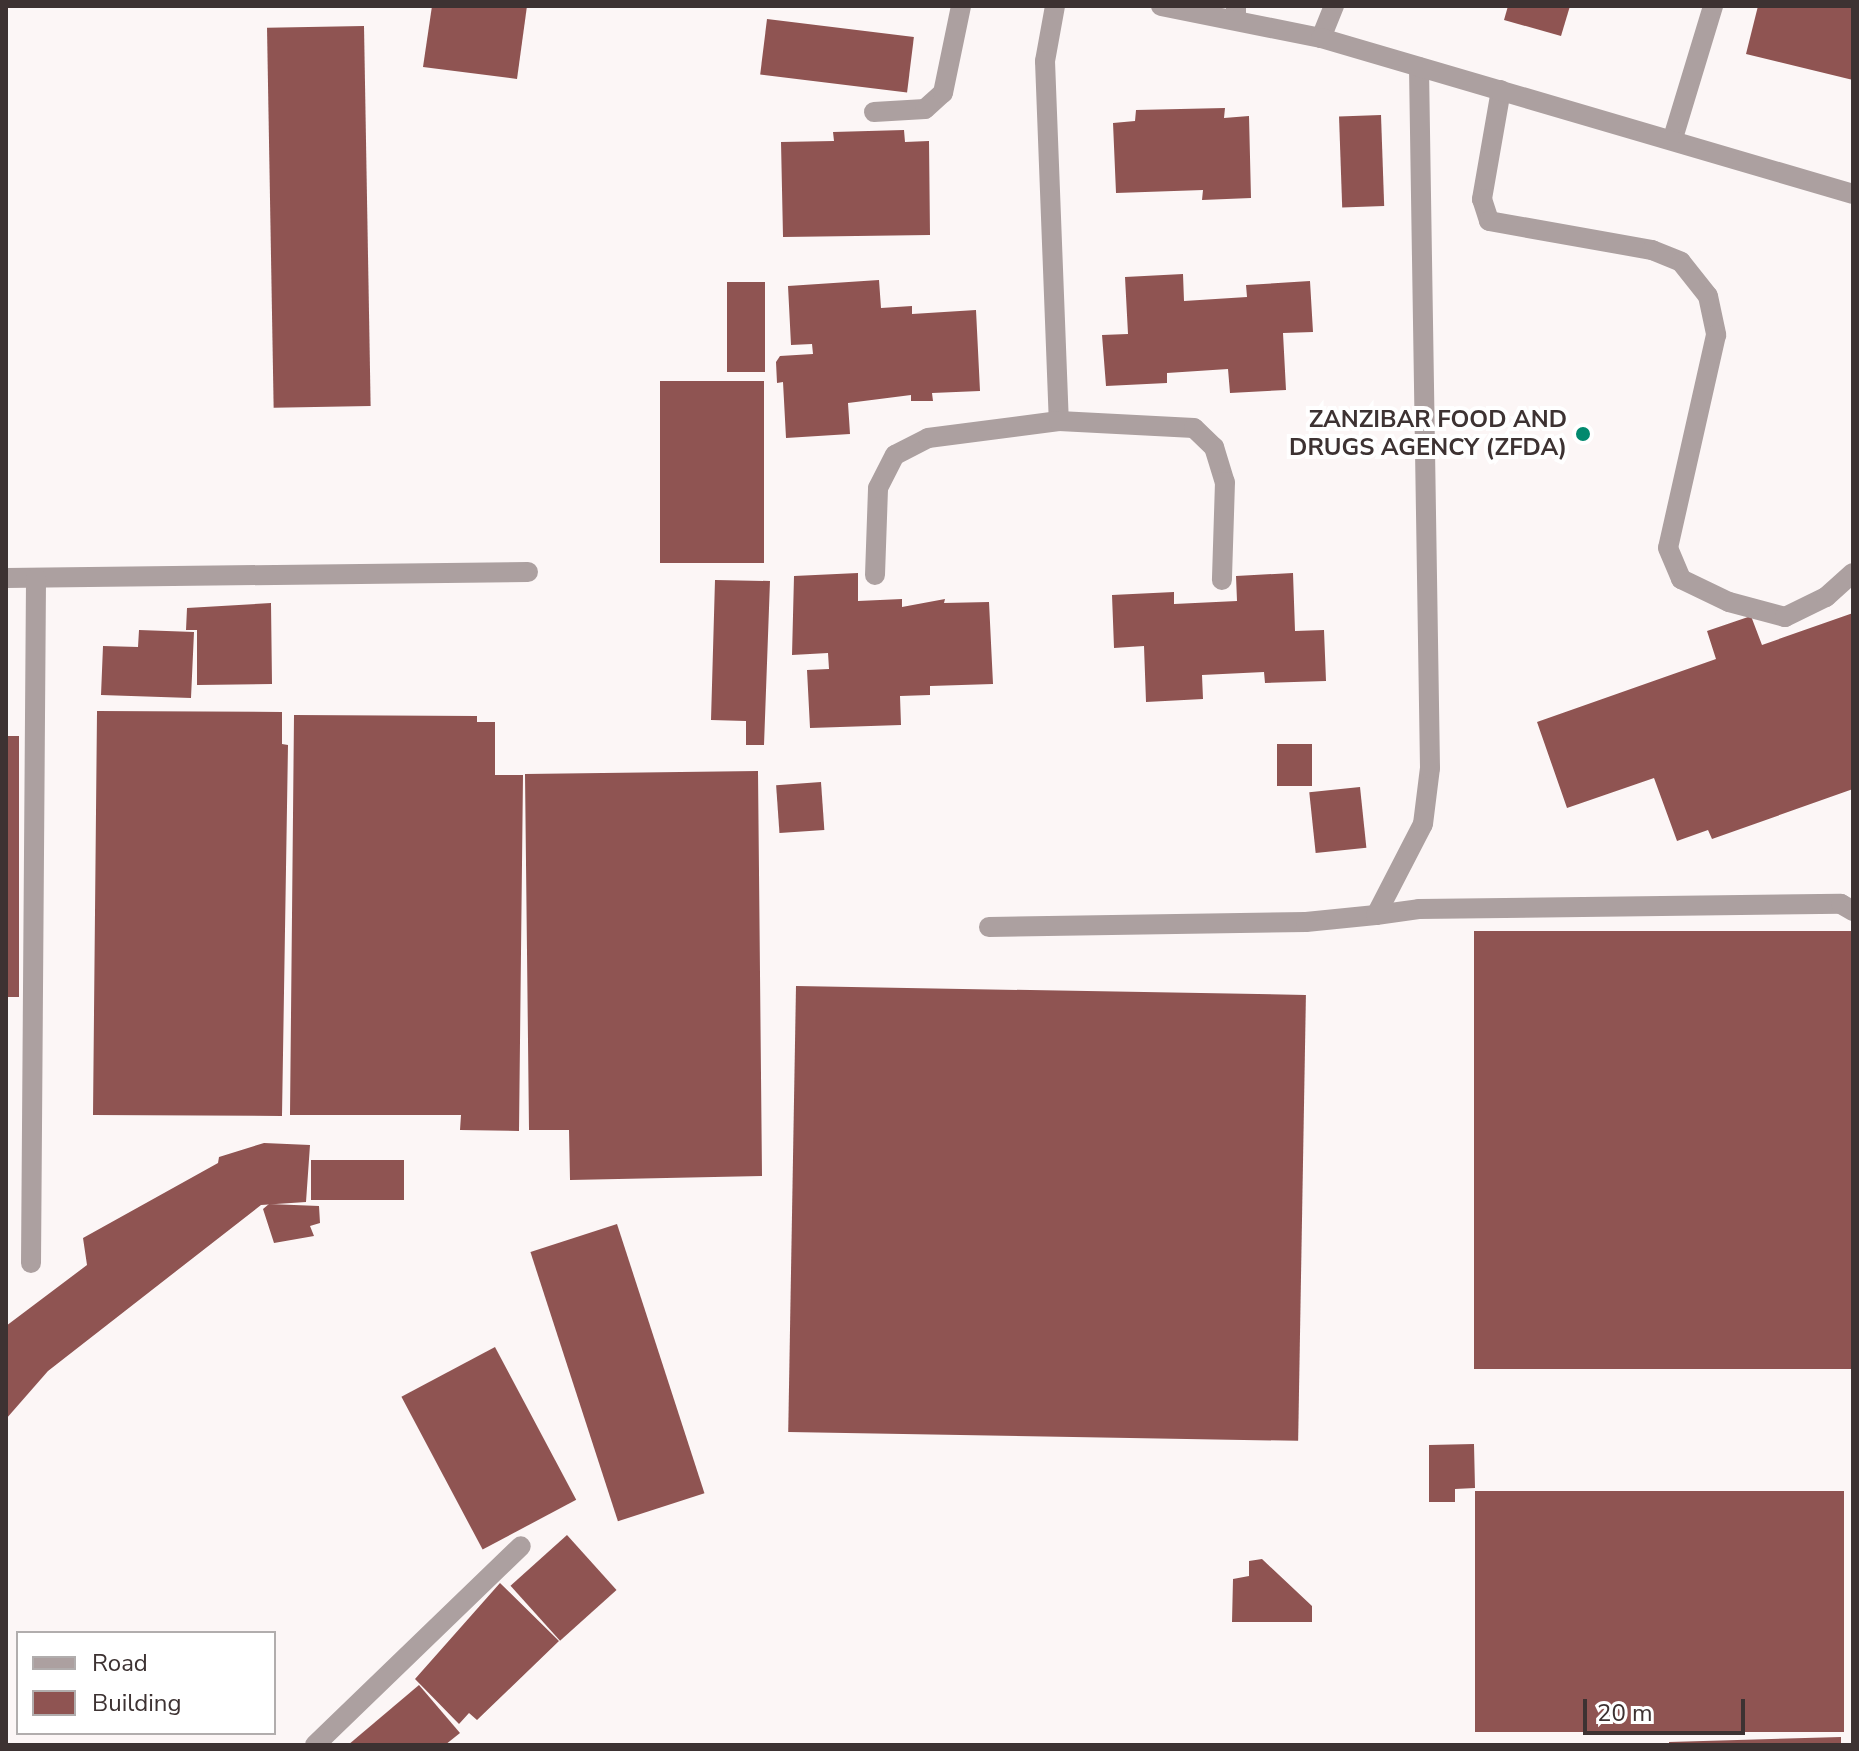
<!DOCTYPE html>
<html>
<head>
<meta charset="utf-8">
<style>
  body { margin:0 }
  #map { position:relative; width:1859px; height:1751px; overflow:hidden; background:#fcf6f6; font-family:"Nunito Sans",sans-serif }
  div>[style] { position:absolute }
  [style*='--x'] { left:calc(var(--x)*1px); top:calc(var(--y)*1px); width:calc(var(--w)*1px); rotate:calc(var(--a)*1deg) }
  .building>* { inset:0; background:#8f5452; transform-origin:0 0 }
  .service>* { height:20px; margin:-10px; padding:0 10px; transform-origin:10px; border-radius:10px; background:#aca0a0 }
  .minor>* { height:20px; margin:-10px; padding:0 10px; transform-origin:10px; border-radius:10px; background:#aca0a0 }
  .tertiary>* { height:20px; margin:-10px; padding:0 10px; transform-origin:10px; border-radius:10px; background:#aca0a0 }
  .dots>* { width:22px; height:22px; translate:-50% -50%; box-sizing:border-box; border:4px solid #fff; border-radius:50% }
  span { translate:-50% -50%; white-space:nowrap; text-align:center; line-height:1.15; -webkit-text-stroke:8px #fff; paint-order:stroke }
  .poi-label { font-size:24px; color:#3d3232; font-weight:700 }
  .right { translate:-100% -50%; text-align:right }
  .frame { position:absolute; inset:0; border:8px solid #3d3232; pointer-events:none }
  .legend { position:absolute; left:16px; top:1631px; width:260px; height:104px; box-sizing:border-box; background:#fff; border:2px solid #b1adad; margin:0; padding:10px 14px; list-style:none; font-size:24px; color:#3d3232 }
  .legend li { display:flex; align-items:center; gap:16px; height:40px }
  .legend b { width:40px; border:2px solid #b1adad }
  .scale { position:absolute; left:1583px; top:1699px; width:162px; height:36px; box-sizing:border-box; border:4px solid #3d3232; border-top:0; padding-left:10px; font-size:24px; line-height:28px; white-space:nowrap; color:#3d3232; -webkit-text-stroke:6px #fff; paint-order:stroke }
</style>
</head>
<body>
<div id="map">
  <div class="building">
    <div style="clip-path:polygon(432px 6px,527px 6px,517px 79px,423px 67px)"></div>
    <div style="clip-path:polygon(1508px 6px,1570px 6px,1561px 36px,1504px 20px)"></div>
    <div style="clip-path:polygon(1758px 6px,1853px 6px,1853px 80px,1746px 54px)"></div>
    <div style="left:767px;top:19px;width:148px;height:56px;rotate:7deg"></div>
    <div style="left:364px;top:26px;width:380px;height:97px;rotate:89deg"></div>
    <div style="clip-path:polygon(1225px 108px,1224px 118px,1249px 116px,1251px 198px,1202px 200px,1203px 190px,1116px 193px,1113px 123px,1135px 121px,1136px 110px)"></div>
    <div style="left:1381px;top:115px;width:91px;height:42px;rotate:88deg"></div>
    <div style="clip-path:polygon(904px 130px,905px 142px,929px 141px,930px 235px,783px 237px,781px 142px,834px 141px,833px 132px)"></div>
    <div style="clip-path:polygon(1183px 274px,1184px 301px,1247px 297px,1246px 285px,1310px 281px,1313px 332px,1283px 333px,1286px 390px,1230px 393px,1228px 369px,1167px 373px,1167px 383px,1106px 386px,1102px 335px,1128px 334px,1125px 277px)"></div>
    <div style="clip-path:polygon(879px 280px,881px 308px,912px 306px,912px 314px,976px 310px,980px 391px,932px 393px,933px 401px,911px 401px,911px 395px,848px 403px,850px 434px,786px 438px,783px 382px,777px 383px,776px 362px,780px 356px,813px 354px,812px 344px,791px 345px,788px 286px)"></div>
    <div style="left:727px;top:282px;width:38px;height:90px"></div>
    <div style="left:660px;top:381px;width:104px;height:182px"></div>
    <div style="clip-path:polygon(858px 573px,858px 601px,902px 599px,902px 607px,945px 599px,944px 603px,989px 602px,993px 684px,930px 686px,930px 695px,900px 696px,901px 725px,810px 728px,807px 670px,829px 669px,828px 653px,792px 655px,794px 576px)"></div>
    <div style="clip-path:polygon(1293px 573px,1295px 631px,1324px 630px,1326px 681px,1265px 683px,1264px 672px,1202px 675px,1203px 699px,1146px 702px,1144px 646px,1114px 648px,1112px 595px,1174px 592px,1174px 604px,1237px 601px,1236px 576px)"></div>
    <div style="clip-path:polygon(715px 580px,770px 581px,764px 745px,746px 745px,746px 721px,711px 720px)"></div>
    <div style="clip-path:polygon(271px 603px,272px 684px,197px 685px,197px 630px,186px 630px,187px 608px)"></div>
    <div style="clip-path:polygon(1853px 613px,1853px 789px,1712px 839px,1708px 830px,1677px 841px,1654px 778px,1567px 808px,1537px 722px,1716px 659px,1707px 631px,1751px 616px,1762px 645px)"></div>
    <div style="clip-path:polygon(139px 630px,194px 632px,191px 698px,101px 695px,103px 646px,138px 647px)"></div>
    <div style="clip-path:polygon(97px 711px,282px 712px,282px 744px,288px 745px,282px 1116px,93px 1115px)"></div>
    <div style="clip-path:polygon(294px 715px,477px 716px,477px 722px,495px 722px,495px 775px,523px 775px,519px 1131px,460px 1130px,461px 1115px,290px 1115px)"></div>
    <div style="left:6px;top:736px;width:13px;height:261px"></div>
    <div style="left:1277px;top:744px;width:35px;height:42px"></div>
    <div style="clip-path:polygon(758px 771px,762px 1176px,570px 1180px,569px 1130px,529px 1130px,525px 774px)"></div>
    <div style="left:821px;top:782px;width:48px;height:45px;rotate:86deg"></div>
    <div style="left:1360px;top:787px;width:61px;height:51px;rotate:84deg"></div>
    <div style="left:1853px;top:931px;width:438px;height:379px;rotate:90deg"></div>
    <div style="left:796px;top:986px;width:510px;height:446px;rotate:1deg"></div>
    <div style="clip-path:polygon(264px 1143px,310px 1145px,306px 1202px,261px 1205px,48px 1371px,6px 1419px,6px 1326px,87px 1265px,83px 1238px,218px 1163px,219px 1157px)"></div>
    <div style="left:311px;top:1160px;width:93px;height:40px"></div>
    <div style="clip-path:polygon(269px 1204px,319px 1206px,320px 1223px,310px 1226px,314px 1236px,274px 1243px,263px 1209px)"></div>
    <div style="left:617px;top:1224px;width:283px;height:91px;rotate:72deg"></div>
    <div style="left:495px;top:1347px;width:173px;height:106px;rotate:62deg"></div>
    <div style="clip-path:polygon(1474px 1444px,1475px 1488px,1455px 1489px,1455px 1502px,1429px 1502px,1429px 1445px)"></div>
    <div style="left:1844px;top:1491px;width:241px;height:369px;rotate:90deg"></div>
    <div style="left:567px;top:1535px;width:74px;height:76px;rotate:48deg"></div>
    <div style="clip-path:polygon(1262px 1559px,1312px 1606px,1312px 1622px,1232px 1622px,1233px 1579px,1249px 1576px,1249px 1561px)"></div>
    <div style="clip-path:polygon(500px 1583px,559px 1641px,477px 1720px,469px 1713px,459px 1724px,415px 1679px)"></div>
    <div style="clip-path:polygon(419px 1685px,460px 1733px,445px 1745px,348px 1745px)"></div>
    <div style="clip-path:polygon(1841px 1737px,1841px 1745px,1669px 1745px,1669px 1742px)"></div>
  </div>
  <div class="service">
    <div style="--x:1055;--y:6;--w:56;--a:100.3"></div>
    <div style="--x:1045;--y:61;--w:360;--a:87.8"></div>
    <div style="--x:1321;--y:38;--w:35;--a:-68"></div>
    <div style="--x:1501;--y:90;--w:111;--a:99.9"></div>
    <div style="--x:1482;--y:199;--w:23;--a:72"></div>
    <div style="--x:1489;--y:221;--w:166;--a:10.1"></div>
    <div style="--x:1652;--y:250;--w:31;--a:22"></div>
    <div style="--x:1681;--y:262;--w:43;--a:51.5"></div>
    <div style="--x:1708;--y:296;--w:40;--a:78"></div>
    <div style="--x:1716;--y:335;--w:218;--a:102.7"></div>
    <div style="--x:1668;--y:548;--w:34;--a:67"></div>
    <div style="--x:1681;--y:579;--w:53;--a:25.6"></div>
    <div style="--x:1729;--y:602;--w:58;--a:15"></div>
    <div style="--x:1785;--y:617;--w:46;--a:-26"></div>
    <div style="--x:1826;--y:597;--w:36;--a:-42"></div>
    <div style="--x:874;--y:112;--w:51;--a:-3.4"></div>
    <div style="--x:925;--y:109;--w:24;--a:-42"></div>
    <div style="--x:943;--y:93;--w:89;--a:-78.3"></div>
    <div style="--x:875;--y:575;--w:87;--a:-88"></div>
    <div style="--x:878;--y:488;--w:37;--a:-63"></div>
    <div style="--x:895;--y:455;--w:37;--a:-27"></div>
    <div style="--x:928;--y:438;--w:132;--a:-7.4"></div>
    <div style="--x:1059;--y:421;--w:135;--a:3"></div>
    <div style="--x:1194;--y:428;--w:28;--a:44"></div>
    <div style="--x:1214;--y:447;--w:37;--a:73"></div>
    <div style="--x:1225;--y:482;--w:98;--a:91.8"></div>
    <div style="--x:6;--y:578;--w:522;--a:-0.66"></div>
    <div style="--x:1376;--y:915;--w:43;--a:-7.9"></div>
    <div style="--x:1419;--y:909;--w:422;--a:-0.7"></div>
    <div style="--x:1841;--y:904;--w:14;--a:30"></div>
    <div style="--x:989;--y:927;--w:317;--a:-0.9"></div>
    <div style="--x:1306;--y:922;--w:70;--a:-5.7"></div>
    <div style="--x:1376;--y:915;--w:102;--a:-62.7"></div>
    <div style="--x:1423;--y:824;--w:56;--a:-82.9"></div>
    <div style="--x:1430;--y:768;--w:701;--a:-90.9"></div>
    <div style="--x:31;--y:1263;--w:685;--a:-89.58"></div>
    <div style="--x:315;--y:1745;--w:286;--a:-44"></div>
  </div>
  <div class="minor">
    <div style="--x:1236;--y:18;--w:12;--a:-90"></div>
    <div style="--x:1673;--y:138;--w:138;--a:-73.1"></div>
  </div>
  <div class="tertiary">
    <div style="--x:1161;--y:6;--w:163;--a:11.3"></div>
    <div style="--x:1321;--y:38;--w:554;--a:16.34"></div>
  </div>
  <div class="dots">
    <div style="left:1583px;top:434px;background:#02896e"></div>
  </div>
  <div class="poi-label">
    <span class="right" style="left:1567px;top:434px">ZANZIBAR FOOD AND<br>DRUGS AGENCY (ZFDA)</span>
  </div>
  <div class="frame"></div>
  <ul class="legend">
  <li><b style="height:10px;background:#aca0a0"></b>Road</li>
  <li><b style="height:22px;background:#8f5452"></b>Building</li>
  </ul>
  <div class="scale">20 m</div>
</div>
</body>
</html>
